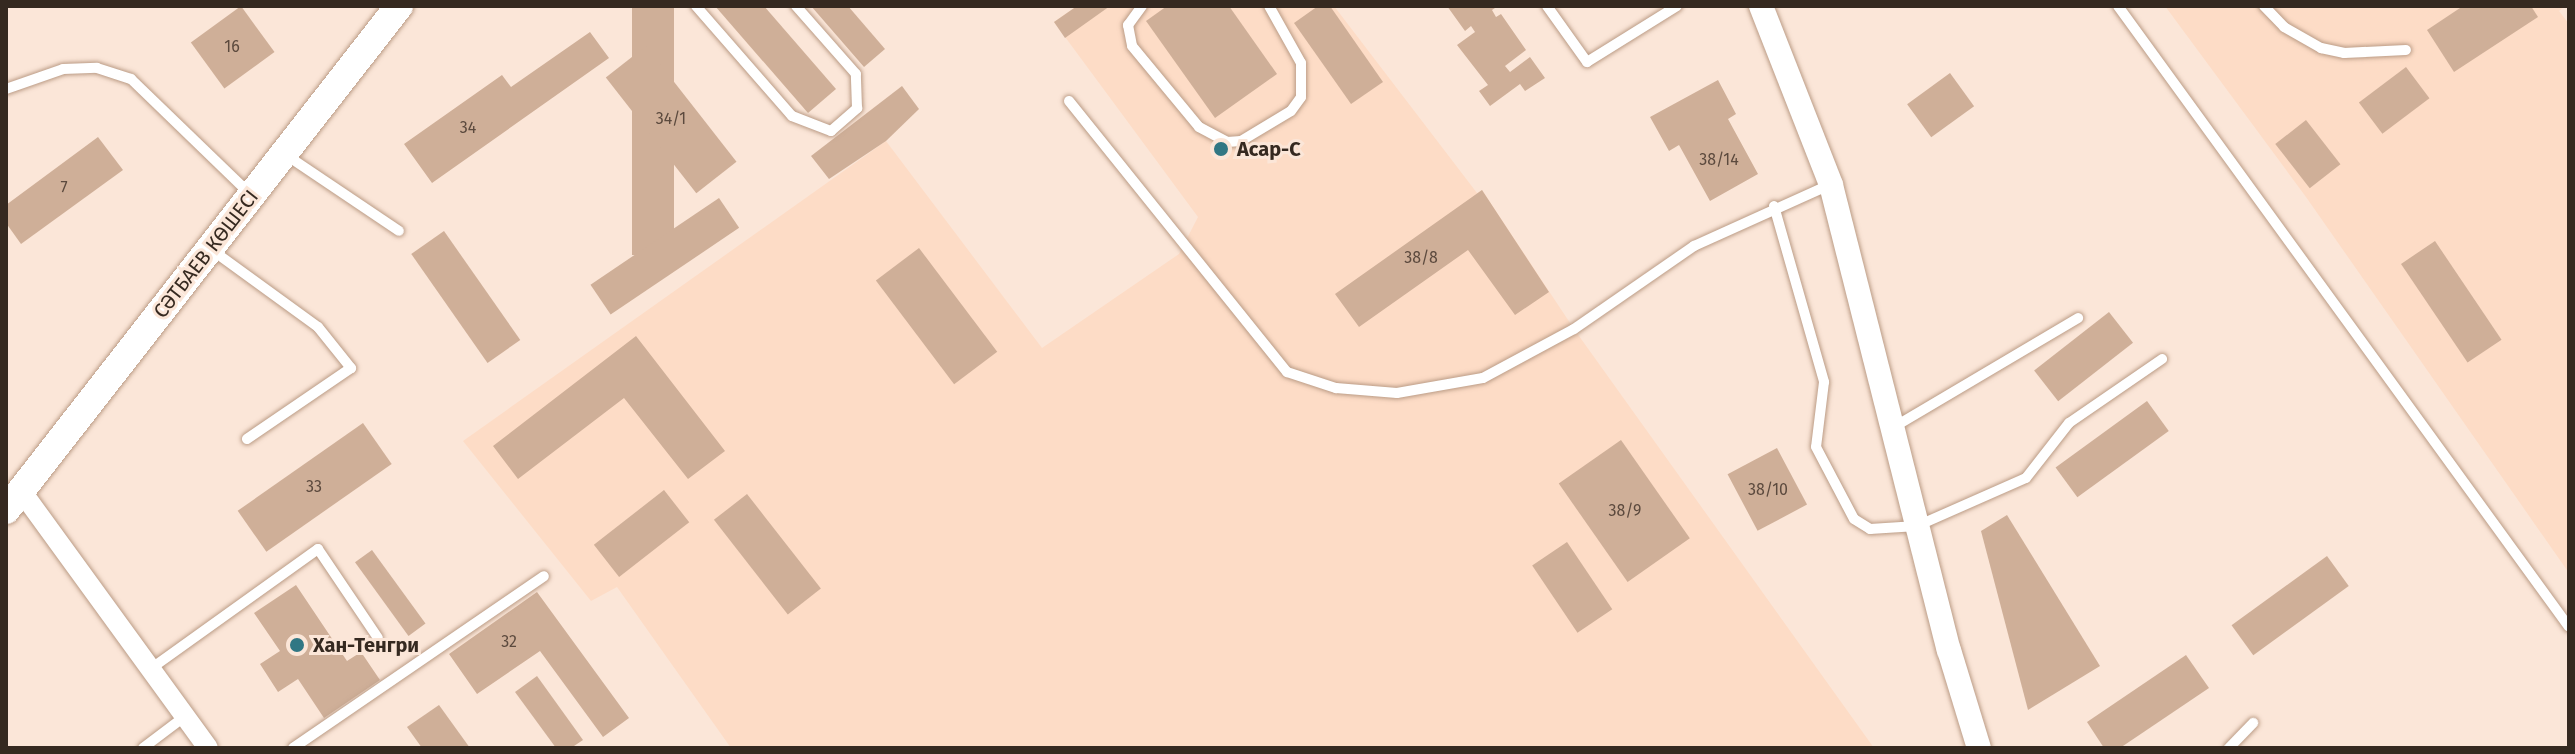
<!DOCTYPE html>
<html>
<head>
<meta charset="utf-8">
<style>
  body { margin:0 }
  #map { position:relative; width:2575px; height:754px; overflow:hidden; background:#fbe6d8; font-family:"Fira Sans",sans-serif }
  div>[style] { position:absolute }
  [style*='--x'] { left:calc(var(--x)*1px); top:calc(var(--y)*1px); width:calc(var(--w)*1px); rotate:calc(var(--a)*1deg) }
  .built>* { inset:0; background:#fddcc6 }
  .building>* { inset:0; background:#cfaf98; transform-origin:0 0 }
  .roads { filter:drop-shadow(0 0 2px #bb9c86) drop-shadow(0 0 2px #bb9c86) }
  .service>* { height:10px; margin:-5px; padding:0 5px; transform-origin:5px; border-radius:5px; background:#fff }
  .minor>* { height:20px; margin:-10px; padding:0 10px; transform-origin:10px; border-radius:10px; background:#fff }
  .tertiary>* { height:24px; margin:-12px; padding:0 12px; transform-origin:12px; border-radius:12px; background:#fff }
  .secondary>* { height:28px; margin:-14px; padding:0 14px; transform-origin:14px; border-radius:14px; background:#fff }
  .dots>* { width:22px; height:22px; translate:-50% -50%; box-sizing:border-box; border:4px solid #fbe6d8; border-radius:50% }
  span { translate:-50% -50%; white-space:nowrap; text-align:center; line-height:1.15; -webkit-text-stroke:6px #fbe6d8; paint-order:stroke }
  .number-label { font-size:16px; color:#5c4a3e }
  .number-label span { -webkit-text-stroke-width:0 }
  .poi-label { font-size:20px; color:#352920; font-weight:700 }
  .left { translate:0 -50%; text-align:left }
  .street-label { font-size:20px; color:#352920 }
  .frame { position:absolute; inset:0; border:8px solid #352920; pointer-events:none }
</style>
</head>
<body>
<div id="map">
  <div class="built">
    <div style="clip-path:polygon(1077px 6px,1334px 6px,1477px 193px,1482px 190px,1574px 329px,1874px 748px,731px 748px,617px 587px,591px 601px,463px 441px,886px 141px,1042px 348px,1179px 254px,1198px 217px,1054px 22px)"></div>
    <div style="clip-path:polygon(2165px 6px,2565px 6px,2559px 11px,2569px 24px,2569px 573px,2306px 197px)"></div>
  </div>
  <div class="building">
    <div style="left:241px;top:6px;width:57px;height:62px;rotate:54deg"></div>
    <div style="left:632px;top:6px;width:42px;height:249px"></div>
    <div style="clip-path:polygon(715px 6px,764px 6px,836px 89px,808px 113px)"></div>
    <div style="clip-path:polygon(811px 6px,848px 6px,885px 49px,864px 67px)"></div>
    <div style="clip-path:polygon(1077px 6px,1110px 6px,1065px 38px,1054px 22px)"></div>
    <div style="clip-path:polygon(1167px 6px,1229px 6px,1277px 74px,1215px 118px,1146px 21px)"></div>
    <div style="clip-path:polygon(1318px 6px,1330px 6px,1383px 82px,1351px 104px,1294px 23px)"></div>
    <div style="clip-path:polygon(1447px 6px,1498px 6px,1492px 10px,1496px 17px,1501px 14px,1526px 50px,1505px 66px,1510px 72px,1530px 57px,1545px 78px,1525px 91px,1520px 84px,1490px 106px,1479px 91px,1488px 85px,1457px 45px,1475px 32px,1471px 26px,1465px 31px)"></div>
    <div style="clip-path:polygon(2463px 6px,2531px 6px,2538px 17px,2454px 72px,2427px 30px)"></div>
    <div style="clip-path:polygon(590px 32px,609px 58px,432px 183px,404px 144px,502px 75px,511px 87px)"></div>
    <div style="left:646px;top:46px;width:147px;height:51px;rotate:52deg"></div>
    <div style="left:2406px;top:67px;width:39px;height:59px;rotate:53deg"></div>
    <div style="left:1950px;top:73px;width:41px;height:53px;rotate:54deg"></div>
    <div style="clip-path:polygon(1718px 80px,1736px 114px,1728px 119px,1758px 174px,1710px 201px,1679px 145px,1669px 151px,1650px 117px)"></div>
    <div style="clip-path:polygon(902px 86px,919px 109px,886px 141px,829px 179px,811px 156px)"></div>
    <div style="left:2306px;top:120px;width:56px;height:39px;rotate:52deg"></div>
    <div style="clip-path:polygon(98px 137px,123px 170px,21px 244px,6px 223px,6px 205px)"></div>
    <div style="clip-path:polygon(1482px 190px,1549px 292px,1515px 315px,1468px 250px,1359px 327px,1335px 294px)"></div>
    <div style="left:719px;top:198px;width:36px;height:155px;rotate:56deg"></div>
    <div style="left:444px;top:231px;width:133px;height:40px;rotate:55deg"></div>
    <div style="left:2435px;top:241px;width:119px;height:41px;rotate:56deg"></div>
    <div style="left:919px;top:248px;width:130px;height:54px;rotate:53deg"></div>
    <div style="left:2109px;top:312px;width:39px;height:95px;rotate:52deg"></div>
    <div style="clip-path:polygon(636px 336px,725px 451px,688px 479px,624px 398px,518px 479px,493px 446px)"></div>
    <div style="left:2147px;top:401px;width:37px;height:113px;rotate:54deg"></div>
    <div style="left:363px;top:423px;width:50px;height:153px;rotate:55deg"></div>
    <div style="left:1621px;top:440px;width:120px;height:76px;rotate:55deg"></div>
    <div style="left:1777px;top:448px;width:64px;height:56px;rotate:62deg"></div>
    <div style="left:664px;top:490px;width:41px;height:89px;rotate:52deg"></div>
    <div style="left:747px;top:494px;width:120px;height:42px;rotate:52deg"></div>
    <div style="clip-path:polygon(2007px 515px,2100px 666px,2028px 710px,1981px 531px)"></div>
    <div style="left:1567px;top:542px;width:81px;height:42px;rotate:56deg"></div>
    <div style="left:372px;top:550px;width:91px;height:21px;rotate:54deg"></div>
    <div style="left:2327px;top:556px;width:37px;height:118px;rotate:54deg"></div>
    <div style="clip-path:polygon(296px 585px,347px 661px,361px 652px,380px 680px,324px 718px,298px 679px,278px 692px,260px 664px,280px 651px,254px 613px)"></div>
    <div style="clip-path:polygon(537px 592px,629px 718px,603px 737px,540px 651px,477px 694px,449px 654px)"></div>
    <div style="clip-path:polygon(2186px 655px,2209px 688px,2120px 748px,2104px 748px,2087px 722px)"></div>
    <div style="clip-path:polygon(537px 676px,583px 740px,571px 748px,556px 748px,515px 692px)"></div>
    <div style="clip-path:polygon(439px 705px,470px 748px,422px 748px,407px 727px)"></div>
  </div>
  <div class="roads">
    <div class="service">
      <div style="--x:696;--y:6;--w:146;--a:48.9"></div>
      <div style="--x:792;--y:116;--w:42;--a:21"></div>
      <div style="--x:831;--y:131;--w:35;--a:-41"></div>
      <div style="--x:857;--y:108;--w:34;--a:-92"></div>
      <div style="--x:856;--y:74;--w:91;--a:-131.4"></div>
      <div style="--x:1142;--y:6;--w:24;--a:126"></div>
      <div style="--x:1128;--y:25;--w:21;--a:79"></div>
      <div style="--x:1132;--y:46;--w:105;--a:50.4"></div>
      <div style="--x:1199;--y:127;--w:32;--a:28"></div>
      <div style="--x:1227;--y:142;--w:14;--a:-4"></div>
      <div style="--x:1241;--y:141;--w:58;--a:-31"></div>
      <div style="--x:1291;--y:111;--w:17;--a:-54"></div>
      <div style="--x:1301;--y:97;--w:34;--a:-90"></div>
      <div style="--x:1301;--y:63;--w:65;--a:-119.3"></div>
      <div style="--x:1547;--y:6;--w:69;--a:54.5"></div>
      <div style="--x:1587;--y:62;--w:106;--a:-31.9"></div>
      <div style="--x:2118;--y:6;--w:767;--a:54.01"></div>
      <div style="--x:2264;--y:6;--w:29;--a:46"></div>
      <div style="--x:2284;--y:27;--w:43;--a:29.6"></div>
      <div style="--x:2321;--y:48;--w:24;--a:12"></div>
      <div style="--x:2344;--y:53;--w:62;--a:-2.8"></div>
      <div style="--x:6;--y:89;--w:60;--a:-19.3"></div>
      <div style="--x:63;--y:69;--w:34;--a:-2"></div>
      <div style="--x:97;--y:68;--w:36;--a:18"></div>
      <div style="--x:131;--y:79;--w:165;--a:44"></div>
      <div style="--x:1069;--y:101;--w:348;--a:51.2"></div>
      <div style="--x:1287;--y:372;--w:52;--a:18.1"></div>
      <div style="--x:1336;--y:388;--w:61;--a:4.7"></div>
      <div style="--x:1397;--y:393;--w:87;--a:-9.9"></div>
      <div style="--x:1483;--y:378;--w:103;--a:-28.3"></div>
      <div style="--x:1574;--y:329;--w:146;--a:-34.7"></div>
      <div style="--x:1694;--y:246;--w:148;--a:-24.3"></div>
      <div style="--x:286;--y:155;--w:136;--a:33.9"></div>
      <div style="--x:1774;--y:206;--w:183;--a:74.1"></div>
      <div style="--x:1824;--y:382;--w:65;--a:97"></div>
      <div style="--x:1816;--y:447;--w:81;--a:62.2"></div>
      <div style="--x:1854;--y:519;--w:19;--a:32"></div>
      <div style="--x:1870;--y:529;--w:47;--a:-3.7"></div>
      <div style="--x:1917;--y:526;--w:119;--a:-23.8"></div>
      <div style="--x:2026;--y:478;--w:70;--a:-52"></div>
      <div style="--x:2069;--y:423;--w:113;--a:-34.5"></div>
      <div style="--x:212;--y:250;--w:131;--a:36"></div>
      <div style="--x:318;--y:327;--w:53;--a:51.2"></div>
      <div style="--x:351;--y:368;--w:126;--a:145.7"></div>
      <div style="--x:1894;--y:427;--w:214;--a:-30.6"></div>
      <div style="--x:149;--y:670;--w:208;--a:-35.6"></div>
      <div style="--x:318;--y:549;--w:107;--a:56"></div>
      <div style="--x:143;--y:748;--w:51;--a:-37.1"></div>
      <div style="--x:293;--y:748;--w:304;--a:-34.4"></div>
      <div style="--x:2229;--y:748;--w:35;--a:-46"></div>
    </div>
    <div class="minor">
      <div style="--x:22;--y:492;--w:316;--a:54"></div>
    </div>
    <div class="tertiary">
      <div style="--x:1761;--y:6;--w:192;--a:68.6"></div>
      <div style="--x:1831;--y:185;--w:480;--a:75.8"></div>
      <div style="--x:1949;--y:650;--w:102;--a:73"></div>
    </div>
    <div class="secondary">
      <div style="--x:6;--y:510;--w:639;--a:-52.05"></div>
    </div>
  </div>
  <div class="dots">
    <div style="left:1221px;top:149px;background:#317784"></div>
    <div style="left:297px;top:645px;background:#317784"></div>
  </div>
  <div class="number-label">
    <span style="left:232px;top:47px">16</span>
    <span style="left:671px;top:119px">34/1</span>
    <span style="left:468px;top:128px">34</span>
    <span style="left:1719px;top:160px">38/14</span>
    <span style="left:64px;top:188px">7</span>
    <span style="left:1421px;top:258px">38/8</span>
    <span style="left:314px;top:487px">33</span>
    <span style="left:1768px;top:490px">38/10</span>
    <span style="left:1625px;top:511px">38/9</span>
    <span style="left:509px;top:642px">32</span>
  </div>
  <div class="poi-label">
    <span class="left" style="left:1237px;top:149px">Асар-С</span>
    <span class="left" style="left:313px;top:645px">Хан-Тенгри</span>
  </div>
  <div class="street-label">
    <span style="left:206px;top:254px;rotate:-52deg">СӘТБАЕВ КӨШЕСІ</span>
  </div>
  <div class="frame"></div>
</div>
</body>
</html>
